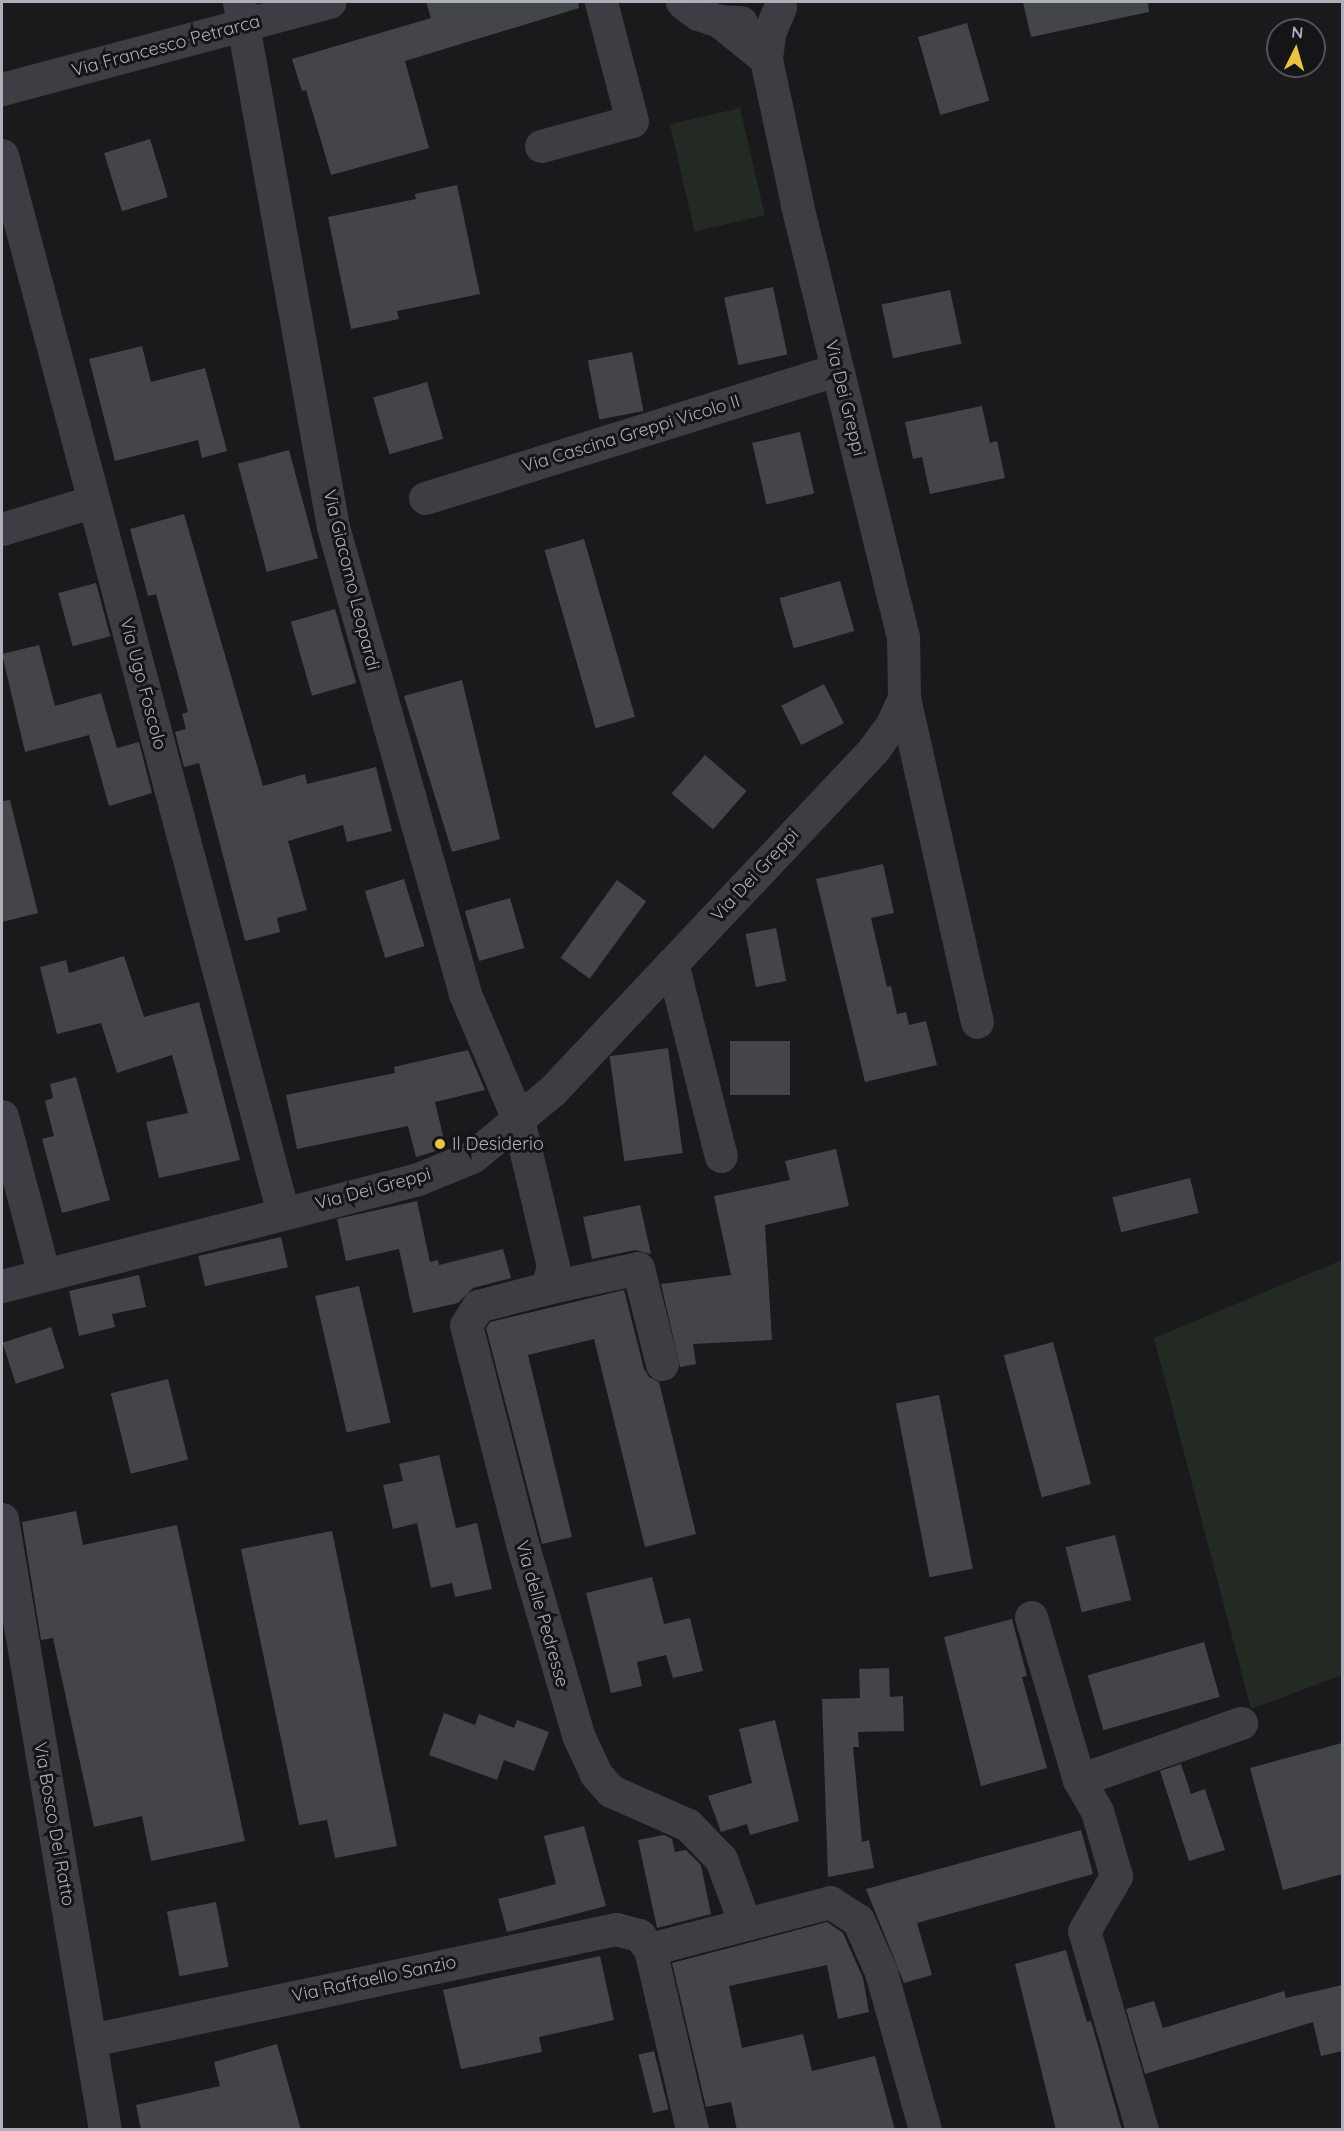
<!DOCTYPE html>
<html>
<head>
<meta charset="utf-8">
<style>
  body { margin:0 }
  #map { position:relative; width:1344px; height:2131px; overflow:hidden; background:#1a1a1c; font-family:Quicksand,sans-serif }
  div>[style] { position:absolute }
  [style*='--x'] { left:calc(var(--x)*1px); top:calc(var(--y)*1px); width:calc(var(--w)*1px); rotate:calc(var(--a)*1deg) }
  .green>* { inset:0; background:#222a23; transform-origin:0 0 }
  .building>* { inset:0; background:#444549; transform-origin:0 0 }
  .minor>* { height:33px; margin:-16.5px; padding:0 16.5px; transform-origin:16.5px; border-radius:16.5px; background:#3d3d43 }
  .dots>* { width:16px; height:16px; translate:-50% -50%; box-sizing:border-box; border:3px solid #151517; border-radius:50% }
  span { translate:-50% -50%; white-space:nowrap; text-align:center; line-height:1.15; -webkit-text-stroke:6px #151517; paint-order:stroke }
  .street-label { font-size:18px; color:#adb0bb }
  .poi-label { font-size:18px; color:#adb0bb }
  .left { translate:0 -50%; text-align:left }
  .frame { position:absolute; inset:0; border:3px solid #adb0bb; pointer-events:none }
  .north { position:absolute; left:1266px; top:18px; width:60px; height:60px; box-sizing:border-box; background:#151517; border:2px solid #525359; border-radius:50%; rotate:5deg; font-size:16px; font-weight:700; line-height:24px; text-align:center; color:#adb0bb }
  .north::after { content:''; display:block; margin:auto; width:21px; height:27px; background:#eac343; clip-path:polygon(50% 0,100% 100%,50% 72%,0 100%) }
</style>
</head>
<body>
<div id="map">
  <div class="green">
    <div style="left:740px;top:108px;width:110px;height:72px;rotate:77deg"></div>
    <div style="clip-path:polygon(1342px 1260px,1342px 1675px,1251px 1709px,1154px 1338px)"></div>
  </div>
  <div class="building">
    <div style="clip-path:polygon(426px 2px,578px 2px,579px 8px,405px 61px,429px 148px,331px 175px,306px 90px,302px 91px,292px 59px,431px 18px)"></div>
    <div style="clip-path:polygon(1023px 2px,1148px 2px,1149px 12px,1031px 37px)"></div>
    <div style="left:967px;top:23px;width:81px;height:51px;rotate:74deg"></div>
    <div style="left:150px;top:139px;width:61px;height:48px;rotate:73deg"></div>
    <div style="clip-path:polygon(457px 185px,480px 294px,397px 311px,399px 319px,351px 329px,328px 217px,416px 199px,415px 194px)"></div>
    <div style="left:773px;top:287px;width:69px;height:50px;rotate:78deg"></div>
    <div style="left:950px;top:290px;width:55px;height:70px;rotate:78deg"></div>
    <div style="clip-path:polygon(142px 346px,151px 382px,205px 368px,227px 451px,202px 458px,198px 440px,115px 461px,89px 359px)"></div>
    <div style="left:632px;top:352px;width:60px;height:45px;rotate:79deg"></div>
    <div style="left:427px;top:382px;width:59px;height:56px;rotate:74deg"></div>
    <div style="clip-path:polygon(982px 406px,990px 443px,997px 441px,1005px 478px,930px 494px,922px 457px,913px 459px,905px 422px)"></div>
    <div style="left:800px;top:432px;width:63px;height:49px;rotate:77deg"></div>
    <div style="left:289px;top:450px;width:112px;height:53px;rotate:75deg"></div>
    <div style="clip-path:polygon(184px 514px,263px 786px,305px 774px,307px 784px,376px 767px,392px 831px,347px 842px,343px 825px,288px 841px,307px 910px,277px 918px,280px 932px,245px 941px,199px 763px,184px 767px,175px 732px,186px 729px,182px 714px,188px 712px,156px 594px,148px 596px,130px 529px)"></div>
    <div style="left:584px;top:539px;width:185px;height:41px;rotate:74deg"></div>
    <div style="left:840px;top:581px;width:52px;height:63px;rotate:74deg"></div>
    <div style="left:96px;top:583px;width:55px;height:39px;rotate:75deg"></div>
    <div style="left:335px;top:609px;width:77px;height:46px;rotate:74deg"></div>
    <div style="clip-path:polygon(39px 645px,55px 706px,101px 693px,117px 748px,139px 742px,152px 793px,109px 806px,89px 735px,25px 752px,2px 654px)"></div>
    <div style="clip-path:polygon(462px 680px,500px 839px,452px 852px,404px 696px)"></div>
    <div style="left:824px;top:684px;width:44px;height:48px;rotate:63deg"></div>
    <div style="left:705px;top:755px;width:55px;height:51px;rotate:41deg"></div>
    <div style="clip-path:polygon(10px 800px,38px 913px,2px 922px,2px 801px)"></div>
    <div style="clip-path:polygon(883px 864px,894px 913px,871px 918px,887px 987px,891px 986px,897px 1014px,906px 1012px,909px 1025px,926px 1021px,937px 1065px,865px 1082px,816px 879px)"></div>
    <div style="left:404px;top:879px;width:70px;height:41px;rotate:73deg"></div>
    <div style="left:617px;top:880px;width:36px;height:96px;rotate:36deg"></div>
    <div style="left:510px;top:898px;width:52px;height:47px;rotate:74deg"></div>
    <div style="left:776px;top:928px;width:54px;height:31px;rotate:79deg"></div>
    <div style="clip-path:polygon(124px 956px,144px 1017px,199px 1002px,240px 1160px,159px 1178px,146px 1122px,188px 1113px,172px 1055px,117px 1073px,101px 1023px,57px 1034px,40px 967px,66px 960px,69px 973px)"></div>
    <div style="left:730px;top:1041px;width:60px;height:54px"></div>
    <div style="left:668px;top:1048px;width:106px;height:59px;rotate:82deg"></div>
    <div style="clip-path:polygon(468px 1050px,485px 1090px,435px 1102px,446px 1148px,416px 1157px,408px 1126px,297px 1149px,286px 1095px,395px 1073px,394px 1067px)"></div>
    <div style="clip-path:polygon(76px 1077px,110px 1200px,62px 1213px,42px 1139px,54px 1136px,45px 1101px,53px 1098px,50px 1084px)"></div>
    <div style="clip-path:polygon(836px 1149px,849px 1206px,765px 1225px,772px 1340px,693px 1344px,696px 1364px,680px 1367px,661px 1284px,731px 1275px,714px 1196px,790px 1180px,785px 1161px)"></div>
    <div style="left:1190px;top:1178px;width:36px;height:80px;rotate:76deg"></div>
    <div style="clip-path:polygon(417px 1201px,430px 1262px,438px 1260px,439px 1265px,503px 1249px,511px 1278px,473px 1288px,458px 1303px,413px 1313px,399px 1249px,346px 1261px,337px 1219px)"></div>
    <div style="clip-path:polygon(640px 1205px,651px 1254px,635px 1250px,592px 1259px,583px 1217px)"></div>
    <div style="left:281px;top:1237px;width:31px;height:85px;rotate:77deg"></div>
    <div style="clip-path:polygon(139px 1275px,146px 1307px,112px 1314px,115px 1327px,79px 1336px,69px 1291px)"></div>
    <div style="left:359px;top:1286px;width:140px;height:45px;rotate:77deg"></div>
    <div style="clip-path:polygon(624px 1290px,644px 1369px,649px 1377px,659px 1382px,696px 1534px,645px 1547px,594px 1339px,528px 1355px,572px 1537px,542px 1544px,486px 1328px,490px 1322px)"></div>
    <div style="left:51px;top:1327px;width:43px;height:51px;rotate:72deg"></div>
    <div style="left:1053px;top:1342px;width:147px;height:51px;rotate:75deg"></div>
    <div style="left:168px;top:1379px;width:83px;height:59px;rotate:76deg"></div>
    <div style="left:939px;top:1395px;width:177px;height:44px;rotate:79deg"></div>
    <div style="clip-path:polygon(439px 1455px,456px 1528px,477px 1523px,492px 1589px,455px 1597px,452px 1583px,431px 1588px,417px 1523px,393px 1529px,383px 1485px,403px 1481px,399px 1464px)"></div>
    <div style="clip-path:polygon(76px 1511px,83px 1545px,177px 1525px,245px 1841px,151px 1861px,142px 1816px,94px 1827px,53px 1638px,41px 1640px,22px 1522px)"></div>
    <div style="clip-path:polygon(332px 1531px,397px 1846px,335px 1858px,327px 1820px,299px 1825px,241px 1549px)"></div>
    <div style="left:1115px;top:1535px;width:67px;height:51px;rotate:76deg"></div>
    <div style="clip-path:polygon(652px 1577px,664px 1624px,690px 1618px,703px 1671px,673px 1678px,666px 1655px,637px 1662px,642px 1686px,611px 1693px,586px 1593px)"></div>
    <div style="clip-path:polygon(1012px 1619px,1027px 1676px,1022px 1677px,1047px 1768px,981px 1786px,944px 1637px)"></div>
    <div style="left:1204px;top:1642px;width:57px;height:121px;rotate:74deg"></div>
    <div style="clip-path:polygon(889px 1668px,890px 1697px,903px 1696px,904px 1731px,858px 1732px,859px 1747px,853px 1747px,862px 1842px,869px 1840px,874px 1868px,828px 1877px,822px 1699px,860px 1698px,859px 1669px)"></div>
    <div style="clip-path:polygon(444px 1713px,475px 1725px,479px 1714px,514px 1728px,517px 1720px,549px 1732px,534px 1771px,504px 1760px,497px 1780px,429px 1755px)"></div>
    <div style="clip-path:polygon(775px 1720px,799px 1821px,750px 1835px,747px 1824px,721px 1832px,708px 1796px,752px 1783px,739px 1729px)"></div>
    <div style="clip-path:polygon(1342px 1743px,1342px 1874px,1283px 1890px,1250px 1768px)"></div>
    <div style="clip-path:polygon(1181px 1764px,1191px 1794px,1205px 1789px,1225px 1850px,1189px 1861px,1160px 1771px)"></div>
    <div style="clip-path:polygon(584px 1826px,606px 1906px,507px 1932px,498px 1899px,556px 1884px,544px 1836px)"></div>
    <div style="clip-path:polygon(1081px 1830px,1093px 1874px,917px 1923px,932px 1975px,904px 1983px,866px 1889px)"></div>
    <div style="clip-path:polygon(664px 1835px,672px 1839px,675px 1852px,686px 1850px,701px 1865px,711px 1914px,657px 1928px,638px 1840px)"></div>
    <div style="left:216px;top:1902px;width:66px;height:50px;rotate:79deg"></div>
    <div style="clip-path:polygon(827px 1922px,843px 1933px,863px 1978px,869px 2012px,838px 2019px,827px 1965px,729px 1986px,742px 2048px,803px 2034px,812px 2071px,875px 2056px,895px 2130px,737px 2130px,731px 2102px,706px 2107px,672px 1963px)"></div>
    <div style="clip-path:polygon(1066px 1950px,1087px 2022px,1091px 2021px,1122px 2130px,1056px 2130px,1015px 1964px)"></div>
    <div style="clip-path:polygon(600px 1956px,614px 2020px,539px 2037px,542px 2052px,461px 2069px,443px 1990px)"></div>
    <div style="clip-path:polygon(1342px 1985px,1342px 2051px,1321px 2056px,1313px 2022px,1145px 2074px,1126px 2009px,1154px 2001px,1163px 2028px,1284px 1991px,1286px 1998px)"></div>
    <div style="clip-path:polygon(277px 2044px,301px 2130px,141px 2130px,136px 2105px,220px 2086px,214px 2062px)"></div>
    <div style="left:654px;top:2051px;width:60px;height:16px;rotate:76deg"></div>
  </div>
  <div class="minor">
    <div style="--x:239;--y:2;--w:533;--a:79.85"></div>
    <div style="--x:333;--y:527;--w:485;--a:74.2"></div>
    <div style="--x:465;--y:994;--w:136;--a:67"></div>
    <div style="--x:518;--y:1119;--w:151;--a:76.6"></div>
    <div style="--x:553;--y:1266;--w:23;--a:105"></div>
    <div style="--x:547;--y:1288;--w:71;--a:165.4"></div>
    <div style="--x:478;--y:1306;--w:22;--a:122"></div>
    <div style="--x:466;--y:1325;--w:225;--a:75.6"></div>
    <div style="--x:522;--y:1543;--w:200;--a:73.7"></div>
    <div style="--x:578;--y:1735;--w:43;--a:65.2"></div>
    <div style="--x:596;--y:1774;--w:23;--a:49"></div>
    <div style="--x:611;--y:1791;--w:84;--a:23.8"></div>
    <div style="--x:688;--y:1825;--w:47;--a:45.9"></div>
    <div style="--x:721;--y:1859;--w:69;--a:69.7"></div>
    <div style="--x:682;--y:2;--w:20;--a:37"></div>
    <div style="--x:698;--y:14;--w:22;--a:18"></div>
    <div style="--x:719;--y:21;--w:22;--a:3"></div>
    <div style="--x:719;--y:21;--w:60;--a:39"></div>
    <div style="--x:766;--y:59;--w:26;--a:-83"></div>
    <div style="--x:769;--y:33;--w:28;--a:-67"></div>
    <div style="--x:2;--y:89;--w:339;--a:-14.9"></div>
    <div style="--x:541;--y:146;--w:94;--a:-15.4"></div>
    <div style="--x:632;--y:121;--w:123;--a:-104.6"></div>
    <div style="--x:2;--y:155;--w:1095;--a:75.13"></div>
    <div style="--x:425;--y:498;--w:431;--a:-17.3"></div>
    <div style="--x:2;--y:529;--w:96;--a:-16.9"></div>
    <div style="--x:904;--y:698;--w:332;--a:77.3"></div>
    <div style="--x:672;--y:963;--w:199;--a:75.8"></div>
    <div style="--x:2;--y:1116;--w:164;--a:75.2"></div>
    <div style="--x:2;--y:1286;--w:430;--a:-14.4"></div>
    <div style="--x:418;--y:1179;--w:58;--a:-22.2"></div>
    <div style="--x:472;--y:1157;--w:104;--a:-39.5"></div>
    <div style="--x:552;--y:1091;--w:470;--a:-46.7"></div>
    <div style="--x:874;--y:749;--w:31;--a:-54"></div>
    <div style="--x:892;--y:724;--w:29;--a:-65"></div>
    <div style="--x:904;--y:698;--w:61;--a:-90.9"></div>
    <div style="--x:903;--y:637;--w:446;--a:-103.8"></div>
    <div style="--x:797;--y:204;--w:148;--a:-102.1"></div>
    <div style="--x:547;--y:1288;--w:93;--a:-12.4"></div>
    <div style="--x:638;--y:1268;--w:99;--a:76"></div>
    <div style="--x:2;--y:1519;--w:620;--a:80.43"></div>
    <div style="--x:1031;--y:1617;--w:170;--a:73.6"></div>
    <div style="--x:650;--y:1949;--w:186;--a:76.9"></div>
    <div style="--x:91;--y:2040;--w:537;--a:-11.94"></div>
    <div style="--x:616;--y:1929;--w:24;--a:15"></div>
    <div style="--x:639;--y:1935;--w:18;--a:52"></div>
    <div style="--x:650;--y:1949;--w:186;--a:-14.6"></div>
    <div style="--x:830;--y:1902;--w:33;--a:33"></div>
    <div style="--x:858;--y:1920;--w:57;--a:66.1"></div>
    <div style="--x:881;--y:1972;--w:164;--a:74.4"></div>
    <div style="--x:1142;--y:2130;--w:207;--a:-106.2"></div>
    <div style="--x:1084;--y:1931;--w:64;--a:-59.8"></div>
    <div style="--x:1116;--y:1876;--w:68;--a:-106.3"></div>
    <div style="--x:1097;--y:1811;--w:36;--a:-120"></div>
    <div style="--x:1079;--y:1780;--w:172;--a:-19.4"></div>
  </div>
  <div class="dots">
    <div style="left:440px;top:1144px;background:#eac343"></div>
  </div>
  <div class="street-label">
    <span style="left:166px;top:46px;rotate:-15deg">Via Francesco Petrarca</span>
    <span style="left:845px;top:398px;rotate:76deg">Via Dei Greppi</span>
    <span style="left:631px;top:434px;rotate:-17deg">Via Cascina Greppi Vicolo II</span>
    <span style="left:351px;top:580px;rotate:76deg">Via Giacomo Leopardi</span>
    <span style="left:143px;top:684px;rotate:75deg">Via Ugo Foscolo</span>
    <span style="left:755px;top:875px;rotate:-47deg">Via Dei Greppi</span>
    <span style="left:373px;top:1189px;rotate:-15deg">Via Dei Greppi</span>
    <span style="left:542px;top:1614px;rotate:74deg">Via delle Pedresse</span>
    <span style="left:54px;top:1824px;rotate:80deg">Via Bosco Del Ratto</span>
    <span style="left:374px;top:1979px;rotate:-12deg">Via Raffaello Sanzio</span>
  </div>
  <div class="poi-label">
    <span class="left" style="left:452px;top:1144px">Il Desiderio</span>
  </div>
  <div class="frame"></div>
  <div class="north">N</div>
</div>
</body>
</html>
